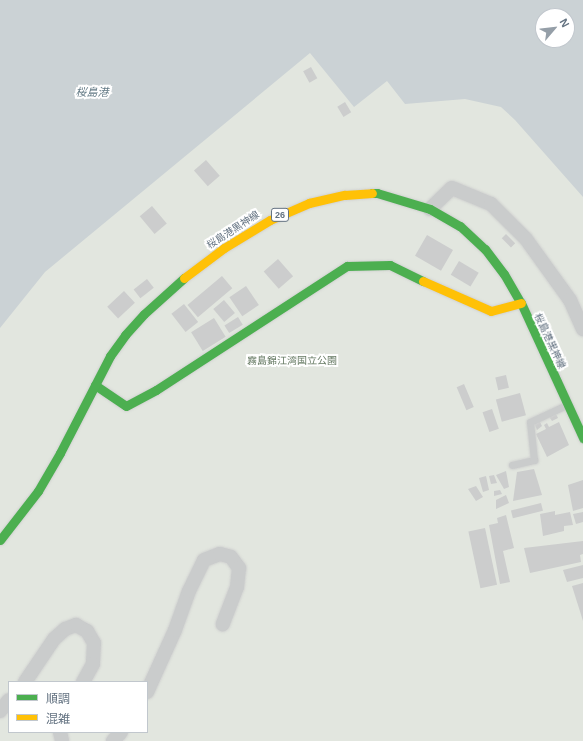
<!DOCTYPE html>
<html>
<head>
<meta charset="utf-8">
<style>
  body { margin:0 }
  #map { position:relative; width:583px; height:741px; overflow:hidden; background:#f3f3f1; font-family:Arial,"Noto Sans JP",sans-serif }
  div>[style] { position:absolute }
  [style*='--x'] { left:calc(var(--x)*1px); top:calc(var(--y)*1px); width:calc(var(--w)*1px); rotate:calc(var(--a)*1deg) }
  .green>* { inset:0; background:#e2e6df }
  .water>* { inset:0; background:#cbd2d5 }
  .building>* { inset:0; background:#cccdcd; transform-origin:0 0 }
  .roads { filter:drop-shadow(0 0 1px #d0d1d0) drop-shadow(0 0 1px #d0d1d0) }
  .lane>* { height:7px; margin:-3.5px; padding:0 3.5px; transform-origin:3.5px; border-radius:3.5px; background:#cacccc }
  .street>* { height:14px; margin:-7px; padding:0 7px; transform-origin:7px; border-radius:7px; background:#cacccc }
  .fast>* { height:9px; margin:-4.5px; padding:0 4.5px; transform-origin:4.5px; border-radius:4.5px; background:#4caf50 }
  .slow>* { height:9px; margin:-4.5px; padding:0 4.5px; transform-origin:4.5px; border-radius:4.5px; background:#ffc107 }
  span { translate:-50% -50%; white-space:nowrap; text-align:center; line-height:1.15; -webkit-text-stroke:4px #fff; paint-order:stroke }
  .shield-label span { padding:1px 3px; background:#fff; border:1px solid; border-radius:3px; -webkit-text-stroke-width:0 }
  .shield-label { font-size:9px; color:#637281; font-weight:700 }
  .street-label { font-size:10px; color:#637281 }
  .park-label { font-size:10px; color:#657962 }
  .water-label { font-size:11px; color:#637a85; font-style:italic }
  .legend { position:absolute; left:8px; top:681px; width:140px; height:52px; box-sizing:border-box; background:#fff; border:1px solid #c1c7cd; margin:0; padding:5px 7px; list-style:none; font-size:12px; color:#637281 }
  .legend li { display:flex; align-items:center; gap:8px; height:20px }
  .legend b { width:20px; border:1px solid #c1c7cd }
  .north { position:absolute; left:535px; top:8px; width:40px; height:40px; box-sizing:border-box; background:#fff; border:1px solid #c1c7cd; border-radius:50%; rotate:62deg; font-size:11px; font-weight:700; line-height:16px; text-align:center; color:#637281 }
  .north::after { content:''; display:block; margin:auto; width:14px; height:18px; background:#959fa8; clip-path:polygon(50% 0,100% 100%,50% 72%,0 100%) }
</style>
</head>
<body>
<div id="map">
  <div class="green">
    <div style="clip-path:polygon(evenodd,0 0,583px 0,583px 741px,0 741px,0 0,543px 16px,567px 16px,567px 40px,543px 40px,543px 16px,0 0,9px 682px,147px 682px,147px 732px,9px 732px,9px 682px)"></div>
  </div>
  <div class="water">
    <div style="clip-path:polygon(evenodd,0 0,583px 0,583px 197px,515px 120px,501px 107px,465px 99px,405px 104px,387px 81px,354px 107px,310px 53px,45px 272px,0 328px,0 0,543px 16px,567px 16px,567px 40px,543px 40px,543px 16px)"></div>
  </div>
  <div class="building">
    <div style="left:311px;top:67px;width:13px;height:9px;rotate:61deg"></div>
    <div style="left:345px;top:102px;width:12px;height:9px;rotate:59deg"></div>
    <div style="left:206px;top:160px;width:21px;height:16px;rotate:49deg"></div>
    <div style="left:152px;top:206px;width:23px;height:16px;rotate:50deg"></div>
    <div style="left:506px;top:234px;width:13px;height:6px;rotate:45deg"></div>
    <div style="left:427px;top:235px;width:30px;height:24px;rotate:30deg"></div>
    <div style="left:278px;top:259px;width:23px;height:19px;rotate:49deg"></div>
    <div style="left:459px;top:261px;width:23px;height:16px;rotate:31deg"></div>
    <div style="left:222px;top:276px;width:16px;height:45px;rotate:50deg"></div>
    <div style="left:147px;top:279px;width:11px;height:17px;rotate:52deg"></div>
    <div style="left:246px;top:286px;width:23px;height:20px;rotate:56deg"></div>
    <div style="left:124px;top:291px;width:16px;height:23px;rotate:47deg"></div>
    <div style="left:224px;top:300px;width:17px;height:14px;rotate:50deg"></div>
    <div style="left:184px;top:304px;width:23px;height:16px;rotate:52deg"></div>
    <div style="left:238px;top:317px;width:9px;height:16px;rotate:58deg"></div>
    <div style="left:214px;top:318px;width:22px;height:27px;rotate:58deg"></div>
    <div style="left:506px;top:375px;width:13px;height:11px;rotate:77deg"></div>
    <div style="left:464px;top:384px;width:25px;height:8px;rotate:67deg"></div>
    <div style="left:520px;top:393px;width:23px;height:25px;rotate:75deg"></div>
    <div style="left:492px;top:409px;width:21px;height:10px;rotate:71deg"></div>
    <div style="clip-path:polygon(555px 412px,558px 418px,552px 421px,548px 415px)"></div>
    <div style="clip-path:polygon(539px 420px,542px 426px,537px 430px,534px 423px)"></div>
    <div style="clip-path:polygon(559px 422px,569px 445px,547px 457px,536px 434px,546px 429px,544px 425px,547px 423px,549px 427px)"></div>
    <div style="clip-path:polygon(534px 469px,542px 495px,513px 501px,517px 472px)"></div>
    <div style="clip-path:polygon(506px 471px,509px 487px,504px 489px,496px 475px)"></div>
    <div style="clip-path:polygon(494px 475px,497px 483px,491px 484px,489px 476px)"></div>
    <div style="clip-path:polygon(486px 476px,489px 490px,483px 492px,479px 478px)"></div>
    <div style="clip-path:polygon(583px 480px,583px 508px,573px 511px,568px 485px)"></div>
    <div style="clip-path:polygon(476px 486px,483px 497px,476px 501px,468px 489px)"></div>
    <div style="clip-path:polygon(500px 490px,502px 494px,494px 496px,494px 491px)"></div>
    <div style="clip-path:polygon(506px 495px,509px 503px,496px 509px,496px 500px)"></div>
    <div style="left:541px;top:503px;width:8px;height:31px;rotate:76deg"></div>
    <div style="clip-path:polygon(555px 511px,555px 515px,570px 512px,573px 525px,564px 526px,564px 531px,543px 536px,540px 514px)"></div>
    <div style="clip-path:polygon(583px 512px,583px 522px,576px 524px,573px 514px)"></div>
    <div style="clip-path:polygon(506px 515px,514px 548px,503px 551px,510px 582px,500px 584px,489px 525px,498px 523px,497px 518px)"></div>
    <div style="left:485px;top:528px;width:58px;height:17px;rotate:78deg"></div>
    <div style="clip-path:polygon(583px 541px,583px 554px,580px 555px,581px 562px,530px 573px,524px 548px)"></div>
    <div style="clip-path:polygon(583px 565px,583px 578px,567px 582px,563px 570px)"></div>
    <div style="clip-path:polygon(583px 583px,583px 621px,572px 586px)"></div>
  </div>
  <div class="roads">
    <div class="lane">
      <div style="--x:512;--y:465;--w:23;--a:-13"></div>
      <div style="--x:534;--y:460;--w:38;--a:-96"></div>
      <div style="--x:530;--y:422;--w:38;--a:-25"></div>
    </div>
    <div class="street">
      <div style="--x:430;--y:209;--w:30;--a:-44"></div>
      <div style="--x:452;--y:188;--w:42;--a:22.3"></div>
      <div style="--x:491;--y:204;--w:49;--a:45"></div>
      <div style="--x:526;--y:239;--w:75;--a:54.2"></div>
      <div style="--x:570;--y:300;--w:32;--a:66"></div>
      <div style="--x:25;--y:682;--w:52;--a:-56"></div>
      <div style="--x:54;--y:639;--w:15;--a:-42"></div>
      <div style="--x:65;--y:629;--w:12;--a:-20"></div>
      <div style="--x:76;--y:625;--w:13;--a:29"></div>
      <div style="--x:87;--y:631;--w:14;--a:60"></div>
      <div style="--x:94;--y:643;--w:21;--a:93"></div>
      <div style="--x:93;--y:664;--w:21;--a:119"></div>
      <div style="--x:147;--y:692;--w:68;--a:-65.7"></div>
      <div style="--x:175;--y:630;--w:41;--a:-70.3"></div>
      <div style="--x:189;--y:591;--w:34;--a:-64"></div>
      <div style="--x:204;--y:560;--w:17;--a:-21"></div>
      <div style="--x:220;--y:554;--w:11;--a:15"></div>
      <div style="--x:231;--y:557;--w:14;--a:54"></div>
      <div style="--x:239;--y:568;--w:19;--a:96"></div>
      <div style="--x:237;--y:587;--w:40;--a:111"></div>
      <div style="--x:0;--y:711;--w:14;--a:-51"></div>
      <div style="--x:60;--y:732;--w:9;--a:77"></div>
      <div style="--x:113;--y:741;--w:12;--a:-48"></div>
    </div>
    <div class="fast">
      <div style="--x:372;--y:193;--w:5;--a:0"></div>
      <div style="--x:377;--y:193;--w:55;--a:16.8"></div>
      <div style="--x:430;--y:209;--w:34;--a:30"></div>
      <div style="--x:460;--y:226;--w:34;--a:43"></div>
      <div style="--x:485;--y:249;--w:31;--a:53"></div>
      <div style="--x:504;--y:274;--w:34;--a:60"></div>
      <div style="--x:521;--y:303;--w:149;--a:65.3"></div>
      <div style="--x:95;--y:385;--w:37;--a:34"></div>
      <div style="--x:126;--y:406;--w:34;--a:-28"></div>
      <div style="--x:156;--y:390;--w:228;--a:-33"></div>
      <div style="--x:347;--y:266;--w:43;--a:-1.3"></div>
      <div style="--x:390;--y:265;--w:37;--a:26"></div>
      <div style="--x:0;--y:540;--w:62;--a:-52.2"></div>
      <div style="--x:38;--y:491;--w:44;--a:-59.9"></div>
      <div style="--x:60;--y:453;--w:109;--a:-62.7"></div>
      <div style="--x:110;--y:356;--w:26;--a:-54"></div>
      <div style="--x:125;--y:335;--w:28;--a:-48"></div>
      <div style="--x:144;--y:314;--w:54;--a:-42"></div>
    </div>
    <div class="slow">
      <div style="--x:184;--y:278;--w:50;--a:-36.9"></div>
      <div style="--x:224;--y:248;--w:54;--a:-31.3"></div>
      <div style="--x:270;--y:220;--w:43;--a:-23.6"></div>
      <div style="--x:309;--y:203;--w:37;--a:-13"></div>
      <div style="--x:345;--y:195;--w:27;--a:-4"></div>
      <div style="--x:423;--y:281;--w:74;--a:23.8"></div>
      <div style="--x:491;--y:311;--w:31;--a:-15"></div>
    </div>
  </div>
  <div class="shield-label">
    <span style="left:280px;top:215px">26</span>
  </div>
  <div class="street-label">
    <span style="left:233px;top:230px;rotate:-33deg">桜島港黒神線</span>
    <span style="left:550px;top:341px;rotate:65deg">桜島港黒神線</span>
  </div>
  <div class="park-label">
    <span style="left:292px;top:361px">霧島錦江湾国立公園</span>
  </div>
  <div class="water-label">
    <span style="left:92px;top:92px">桜島港</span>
  </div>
  <ul class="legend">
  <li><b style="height:5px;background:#4caf50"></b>順調</li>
  <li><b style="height:5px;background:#ffc107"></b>混雑</li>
  </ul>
  <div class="north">N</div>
</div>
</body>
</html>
